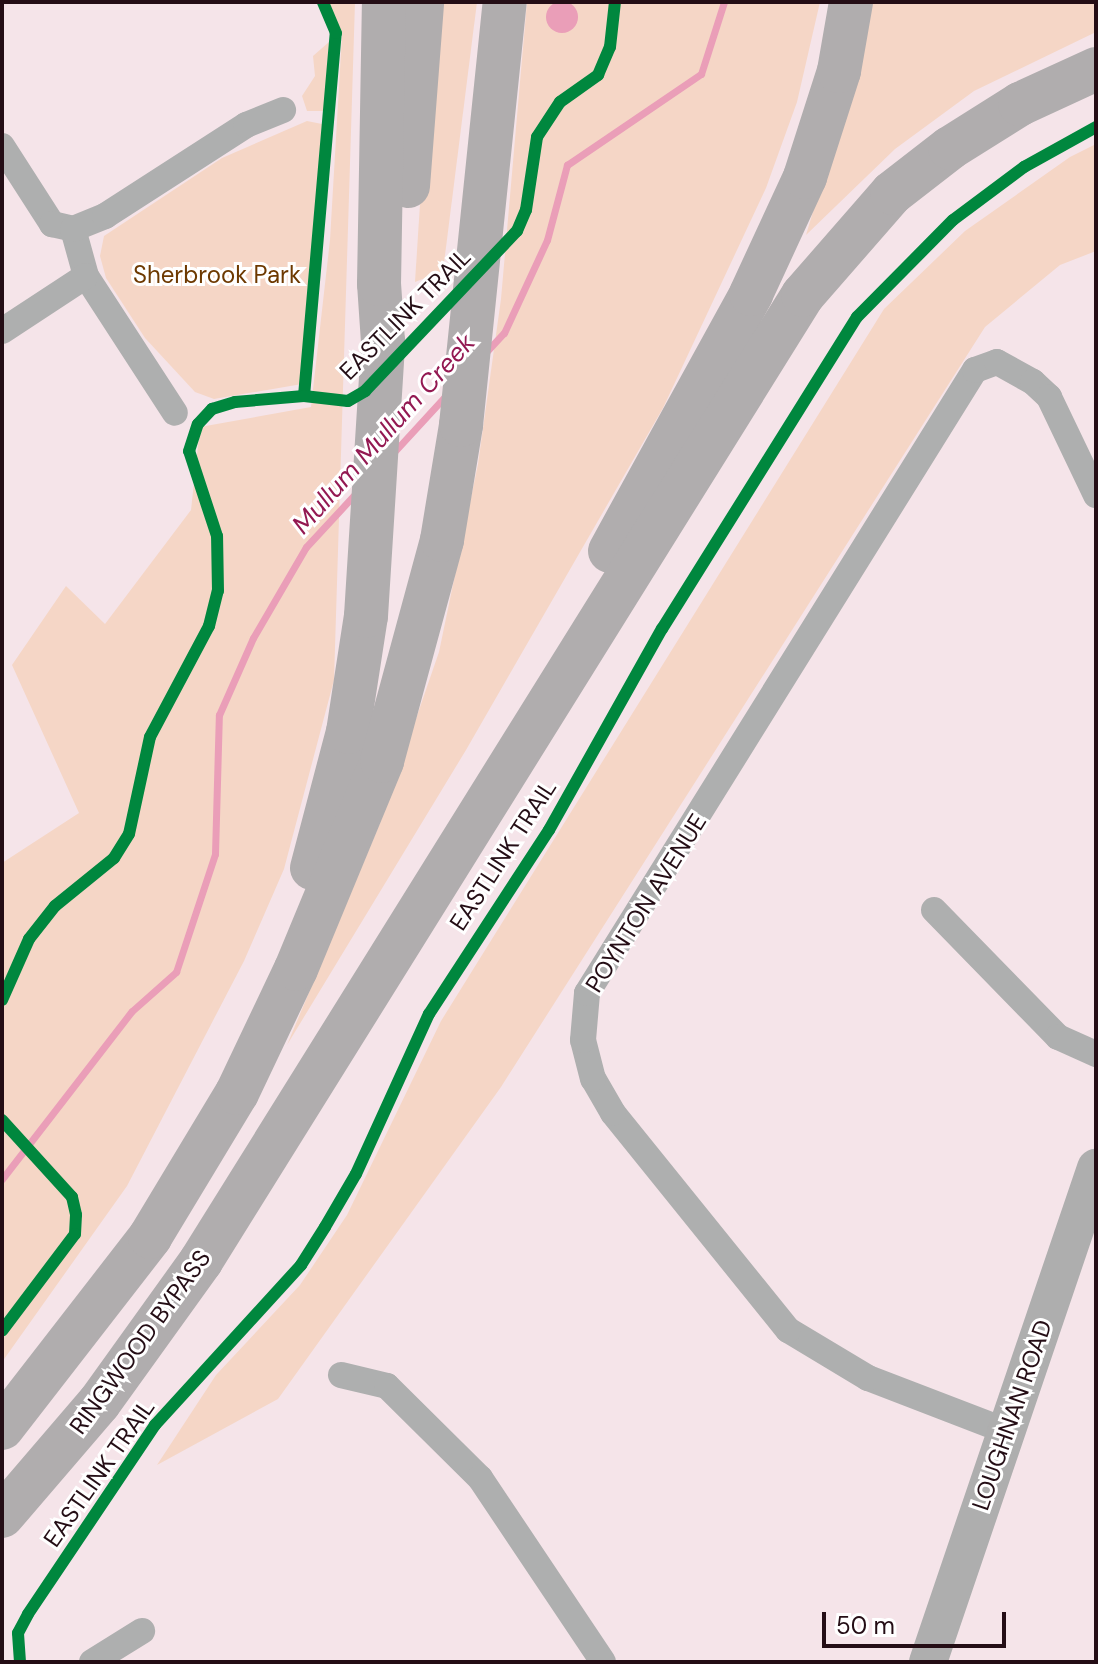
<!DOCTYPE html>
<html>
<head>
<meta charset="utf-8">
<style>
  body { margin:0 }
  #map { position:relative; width:1098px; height:1664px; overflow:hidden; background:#f5e4e9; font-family:"DM Sans",sans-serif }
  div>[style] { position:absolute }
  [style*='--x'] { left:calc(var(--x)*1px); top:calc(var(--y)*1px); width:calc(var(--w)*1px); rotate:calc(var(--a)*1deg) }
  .green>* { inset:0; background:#f5d6c6 }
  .water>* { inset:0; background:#ea9eb8 }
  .round { border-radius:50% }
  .stream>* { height:7px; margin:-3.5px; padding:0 3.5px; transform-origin:3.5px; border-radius:3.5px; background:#ea9eb8 }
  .street>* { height:26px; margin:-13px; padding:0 13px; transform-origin:13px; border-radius:13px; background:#aeafaf }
  .secondary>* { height:38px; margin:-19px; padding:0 19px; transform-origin:19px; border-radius:19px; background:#aeaeae }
  .highway>* { height:44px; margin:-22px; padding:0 22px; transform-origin:22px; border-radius:22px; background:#b0adae }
  .cycleway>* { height:12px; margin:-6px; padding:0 6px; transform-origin:6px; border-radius:6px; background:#00873e }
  span { translate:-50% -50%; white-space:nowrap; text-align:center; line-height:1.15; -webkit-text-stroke:6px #fff; paint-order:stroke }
  .park-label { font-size:24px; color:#6d3900 }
  .street-label { font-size:24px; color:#240d15 }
  .water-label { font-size:26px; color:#931952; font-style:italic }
  .frame { position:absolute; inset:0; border:4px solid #240d15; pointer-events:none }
  .scale { position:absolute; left:822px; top:1612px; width:184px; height:36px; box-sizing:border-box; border:4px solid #240d15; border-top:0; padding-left:10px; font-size:24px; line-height:28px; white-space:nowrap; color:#240d15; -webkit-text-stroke:6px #fff; paint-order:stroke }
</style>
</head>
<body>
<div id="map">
  <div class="green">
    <div style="clip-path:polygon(329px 2px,355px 2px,334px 680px,284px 869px,244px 961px,127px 1186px,2px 1362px,2px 863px,79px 813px,12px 665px,66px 586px,105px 624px,191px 510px,200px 427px,311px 407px,330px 240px,342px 35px)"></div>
    <div style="clip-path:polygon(433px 2px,477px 2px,443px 271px,415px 282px)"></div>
    <div style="clip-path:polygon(527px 2px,820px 2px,797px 102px,766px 188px,663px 408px,466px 750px,287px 1045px,380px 823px,439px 652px,478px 464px,501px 299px)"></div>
    <div style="clip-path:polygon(870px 2px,1096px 2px,1096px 32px,974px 91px,895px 149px,806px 235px,865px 38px)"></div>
    <div style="clip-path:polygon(329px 42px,324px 111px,307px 111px,302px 96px,315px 76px,313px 56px)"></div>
    <div style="clip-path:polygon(307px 121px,322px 124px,302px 384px,214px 399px,195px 392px,145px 338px,106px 278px,100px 256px,104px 236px,222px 158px)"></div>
    <div style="clip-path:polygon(1096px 144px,1096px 251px,1060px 265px,985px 327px,501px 1087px,278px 1399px,157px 1465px,216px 1375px,300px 1285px,347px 1215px,441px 1021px,884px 309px,965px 231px,1070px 157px)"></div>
  </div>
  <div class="water">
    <div class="round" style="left:546px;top:1px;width:32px;height:32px"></div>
  </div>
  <div class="stream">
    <div style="--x:486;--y:352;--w:26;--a:-47"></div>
    <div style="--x:504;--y:333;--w:102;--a:-65.2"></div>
    <div style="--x:547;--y:240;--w:78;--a:-75.1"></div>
    <div style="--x:567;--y:165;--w:162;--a:-34.2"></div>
    <div style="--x:701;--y:74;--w:76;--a:-72.3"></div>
    <div style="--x:394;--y:452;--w:80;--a:-47.5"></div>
    <div style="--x:2;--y:1179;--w:212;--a:-52.3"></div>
    <div style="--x:132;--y:1011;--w:59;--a:-41.6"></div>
    <div style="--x:176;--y:972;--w:124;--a:-71.7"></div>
    <div style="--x:215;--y:854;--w:139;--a:-88.4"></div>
    <div style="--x:219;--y:715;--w:84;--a:-66.2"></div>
    <div style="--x:253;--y:638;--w:105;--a:-59.8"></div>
    <div style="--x:306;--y:547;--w:74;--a:-47.2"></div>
  </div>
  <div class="street">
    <div style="--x:2;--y:146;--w:93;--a:57.3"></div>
    <div style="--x:52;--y:224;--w:22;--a:13"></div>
    <div style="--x:73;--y:229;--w:49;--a:74.5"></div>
    <div style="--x:86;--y:276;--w:163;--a:57"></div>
    <div style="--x:73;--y:229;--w:35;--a:-22"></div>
    <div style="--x:105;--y:216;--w:168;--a:-32.8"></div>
    <div style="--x:246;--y:125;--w:40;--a:-22"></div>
    <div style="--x:2;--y:331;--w:100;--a:-33.2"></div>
    <div style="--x:934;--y:910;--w:177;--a:45.7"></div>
    <div style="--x:1058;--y:1037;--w:42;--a:24.1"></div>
    <div style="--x:341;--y:1375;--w:47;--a:13.4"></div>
    <div style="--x:387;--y:1386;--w:131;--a:44.7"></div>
    <div style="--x:480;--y:1478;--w:221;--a:56.2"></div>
    <div style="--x:1006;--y:1431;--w:148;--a:-159"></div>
    <div style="--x:868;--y:1378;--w:93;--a:-149"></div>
    <div style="--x:788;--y:1330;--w:279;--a:-128.9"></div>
    <div style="--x:613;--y:1113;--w:39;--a:-120"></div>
    <div style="--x:593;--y:1079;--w:40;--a:-104.4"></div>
    <div style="--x:583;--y:1040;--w:47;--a:-85.1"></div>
    <div style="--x:587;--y:993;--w:734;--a:-58.09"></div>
    <div style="--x:975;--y:370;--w:23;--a:-20"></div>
    <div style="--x:997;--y:362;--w:41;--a:29.1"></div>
    <div style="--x:1033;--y:382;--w:22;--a:43"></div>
    <div style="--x:1049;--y:397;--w:109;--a:64.4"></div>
    <div style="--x:92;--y:1662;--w:59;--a:-31.8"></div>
  </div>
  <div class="secondary">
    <div style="--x:928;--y:1662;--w:522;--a:-71.22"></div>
  </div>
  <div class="highway">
    <div style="--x:408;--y:186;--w:185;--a:-85.6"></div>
    <div style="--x:610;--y:551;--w:293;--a:-61.2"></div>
    <div style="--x:751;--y:294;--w:129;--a:-65.2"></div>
    <div style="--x:805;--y:177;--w:111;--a:-72.2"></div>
    <div style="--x:839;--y:71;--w:70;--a:-80.1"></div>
    <div style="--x:312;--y:868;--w:141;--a:-75.2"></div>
    <div style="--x:348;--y:732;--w:117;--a:-81.2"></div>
    <div style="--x:366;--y:616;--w:275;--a:-86.4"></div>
    <div style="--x:383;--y:342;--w:58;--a:-93.9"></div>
    <div style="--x:379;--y:284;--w:282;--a:-89"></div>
    <div style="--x:2;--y:1428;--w:242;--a:-52.2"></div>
    <div style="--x:150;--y:1237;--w:168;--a:-58.9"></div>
    <div style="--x:237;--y:1093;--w:137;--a:-64.6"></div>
    <div style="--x:296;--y:969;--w:225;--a:-67.5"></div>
    <div style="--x:382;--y:761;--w:229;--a:-74.8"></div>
    <div style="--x:442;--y:540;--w:117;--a:-80.6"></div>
    <div style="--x:461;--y:425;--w:425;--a:-84.1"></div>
    <div style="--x:2;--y:1516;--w:149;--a:-49.4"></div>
    <div style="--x:99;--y:1403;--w:175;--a:-54.3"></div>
    <div style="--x:201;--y:1261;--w:1138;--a:-58.07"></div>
    <div style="--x:803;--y:295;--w:135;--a:-48.9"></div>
    <div style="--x:892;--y:193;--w:73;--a:-37.8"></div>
    <div style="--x:950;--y:148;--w:83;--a:-32.2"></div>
    <div style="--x:1020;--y:104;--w:84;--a:-24.7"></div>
  </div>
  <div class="cycleway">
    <div style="--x:304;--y:396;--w:364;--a:-85"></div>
    <div style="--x:336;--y:33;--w:34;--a:-113"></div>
    <div style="--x:2;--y:1000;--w:67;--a:-66.1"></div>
    <div style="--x:29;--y:939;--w:42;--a:-51.8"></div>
    <div style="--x:55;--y:906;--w:76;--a:-39.1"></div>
    <div style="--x:114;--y:858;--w:28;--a:-58"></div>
    <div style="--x:129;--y:834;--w:99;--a:-77.8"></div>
    <div style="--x:150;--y:737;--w:126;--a:-62"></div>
    <div style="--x:209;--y:626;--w:36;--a:-76"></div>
    <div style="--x:218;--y:591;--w:55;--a:-91"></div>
    <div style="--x:217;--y:536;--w:89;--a:-108.2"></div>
    <div style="--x:189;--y:451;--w:28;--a:-72"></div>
    <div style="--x:198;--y:424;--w:21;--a:-47"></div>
    <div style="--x:212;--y:409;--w:24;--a:-17"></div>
    <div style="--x:235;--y:402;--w:69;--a:-5"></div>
    <div style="--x:304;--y:396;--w:44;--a:6.5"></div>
    <div style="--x:348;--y:401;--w:20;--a:-30"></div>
    <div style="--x:365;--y:391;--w:221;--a:-46.5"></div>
    <div style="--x:517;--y:231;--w:23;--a:-67"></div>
    <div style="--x:526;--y:210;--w:74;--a:-81.4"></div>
    <div style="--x:537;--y:137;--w:42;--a:-56.7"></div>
    <div style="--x:560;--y:102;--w:47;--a:-35.4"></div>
    <div style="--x:598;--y:75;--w:30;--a:-67"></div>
    <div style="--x:610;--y:47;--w:45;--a:-83.7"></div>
    <div style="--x:2;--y:1120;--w:104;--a:47.7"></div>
    <div style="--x:72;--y:1197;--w:18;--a:77"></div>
    <div style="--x:76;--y:1215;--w:19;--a:93"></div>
    <div style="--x:75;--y:1234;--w:121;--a:127"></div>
    <div style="--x:20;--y:1662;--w:29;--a:-94"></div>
    <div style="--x:18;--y:1633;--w:21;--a:-62"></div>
    <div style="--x:28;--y:1614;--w:228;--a:-56.1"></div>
    <div style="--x:155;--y:1425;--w:217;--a:-47.6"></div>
    <div style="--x:301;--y:1265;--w:45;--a:-57.7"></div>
    <div style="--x:325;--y:1227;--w:61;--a:-59.7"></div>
    <div style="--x:356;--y:1174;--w:176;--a:-65.5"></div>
    <div style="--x:429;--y:1014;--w:220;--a:-56.9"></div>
    <div style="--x:549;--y:830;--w:231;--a:-60.7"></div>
    <div style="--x:662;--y:629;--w:368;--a:-58"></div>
    <div style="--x:857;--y:317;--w:136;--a:-45.3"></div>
    <div style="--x:953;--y:220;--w:89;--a:-36.7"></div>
    <div style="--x:1024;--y:167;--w:82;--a:-29.1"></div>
  </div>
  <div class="park-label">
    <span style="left:217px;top:275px">Sherbrook Park</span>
  </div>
  <div class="street-label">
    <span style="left:405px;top:314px;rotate:-45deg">EASTLINK TRAIL</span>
    <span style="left:503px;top:855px;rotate:-57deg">EASTLINK TRAIL</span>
    <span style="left:646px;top:903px;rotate:-58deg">POYNTON AVENUE</span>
    <span style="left:140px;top:1342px;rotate:-54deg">RINGWOOD BYPASS</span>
    <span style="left:1012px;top:1415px;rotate:-71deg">LOUGHNAN ROAD</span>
    <span style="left:99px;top:1473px;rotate:-55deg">EASTLINK TRAIL</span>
  </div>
  <div class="water-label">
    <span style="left:384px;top:434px;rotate:-48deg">Mullum Mullum Creek</span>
  </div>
  <div class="frame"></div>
  <div class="scale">50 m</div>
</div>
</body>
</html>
